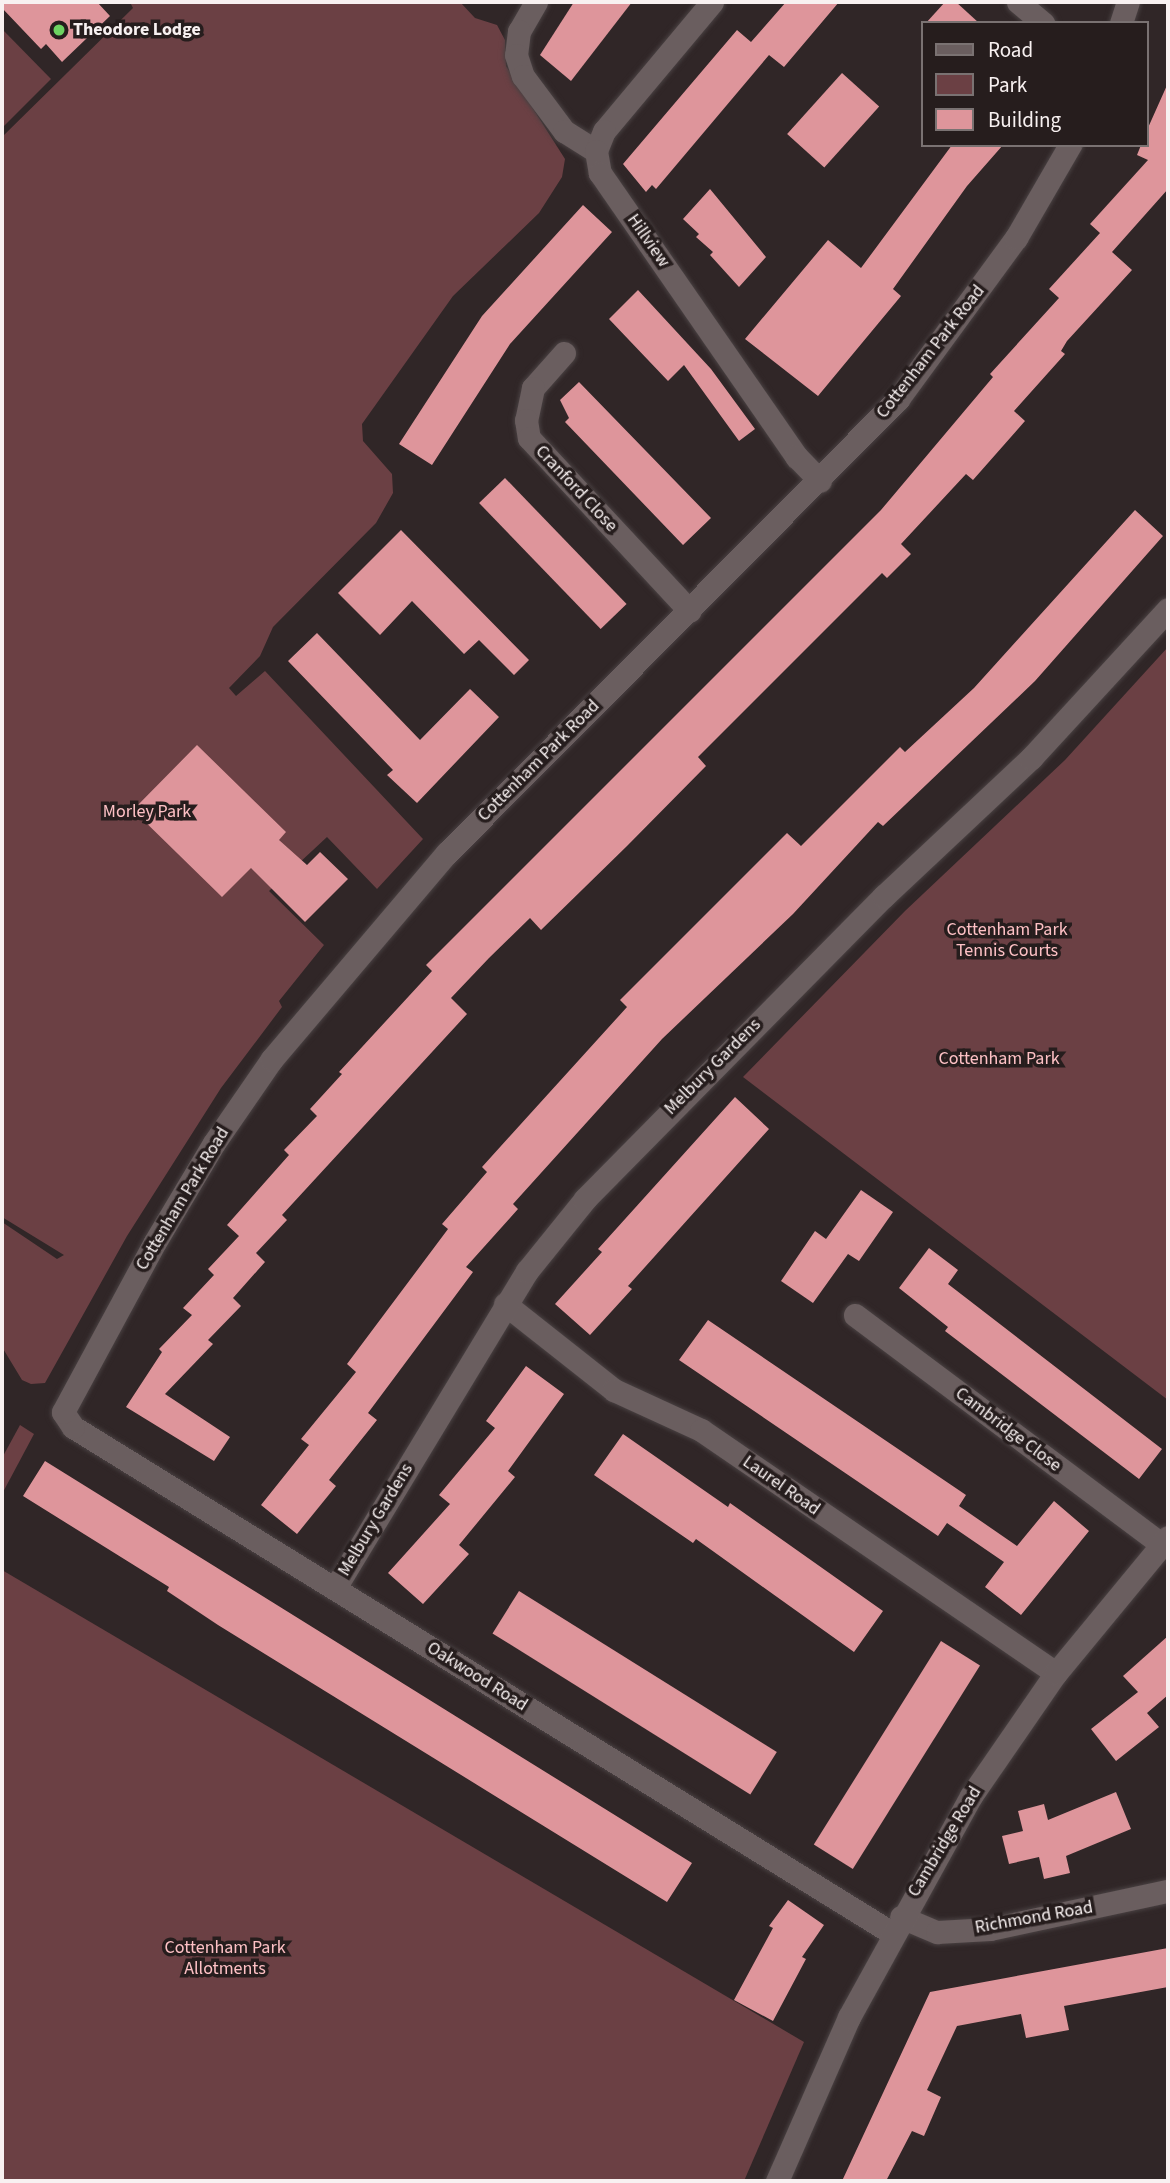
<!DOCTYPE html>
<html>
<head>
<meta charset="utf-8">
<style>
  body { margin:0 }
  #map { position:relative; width:1170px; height:2183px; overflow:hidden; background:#302627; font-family:"Source Sans 3",sans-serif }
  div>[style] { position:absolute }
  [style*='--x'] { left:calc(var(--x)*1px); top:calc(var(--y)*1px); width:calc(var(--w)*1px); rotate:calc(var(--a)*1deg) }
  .green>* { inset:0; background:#6b4044 }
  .building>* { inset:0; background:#de959b; transform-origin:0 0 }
  .roads { filter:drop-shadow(0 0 2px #494142) drop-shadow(0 0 2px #494142) }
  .street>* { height:23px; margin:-11.5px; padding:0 11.5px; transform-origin:11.5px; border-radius:11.5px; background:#6a5e5f }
  .dots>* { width:19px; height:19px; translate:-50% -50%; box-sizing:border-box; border:4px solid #261d1d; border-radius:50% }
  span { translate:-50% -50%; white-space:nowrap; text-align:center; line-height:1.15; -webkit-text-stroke:7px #261d1d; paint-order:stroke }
  .poi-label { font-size:18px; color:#f8f1f1; font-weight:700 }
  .left { translate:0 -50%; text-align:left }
  .street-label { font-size:18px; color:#f8f1f1 }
  .park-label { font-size:18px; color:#fec1c5 }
  .frame { position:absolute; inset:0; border:4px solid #f8f1f1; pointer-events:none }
  .legend { position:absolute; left:921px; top:21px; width:228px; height:126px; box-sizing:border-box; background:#261d1d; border:2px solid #7a7272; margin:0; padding:9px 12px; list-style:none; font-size:21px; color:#f8f1f1 }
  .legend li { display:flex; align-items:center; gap:14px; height:35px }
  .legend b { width:35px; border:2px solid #7a7272 }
</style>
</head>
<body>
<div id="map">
  <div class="green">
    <div style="clip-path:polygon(130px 2px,460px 2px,475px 18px,497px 25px,505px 40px,506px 66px,565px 159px,562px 177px,539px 213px,453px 296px,362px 424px,363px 441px,392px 474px,393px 493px,376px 523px,273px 627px,260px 656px,229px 688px,236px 696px,265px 671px,423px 839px,377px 889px,327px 837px,269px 891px,324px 945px,279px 1001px,282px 1007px,221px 1088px,127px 1236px,45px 1383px,31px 1384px,22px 1380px,2px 1347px,2px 1222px,57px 1259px,64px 1255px,2px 1217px,2px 137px,133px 8px)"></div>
    <div style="clip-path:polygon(2px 29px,51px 79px,2px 128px)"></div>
    <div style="clip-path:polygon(1168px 647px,1168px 1400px,743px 1077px,905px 911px,1065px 760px)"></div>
    <div style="clip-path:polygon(20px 1425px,34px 1434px,2px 1494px,2px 1458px)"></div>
    <div style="clip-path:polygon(2px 1570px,804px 2042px,744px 2181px,2px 2181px)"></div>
  </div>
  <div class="building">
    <div style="clip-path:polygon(2px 2px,97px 2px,110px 16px,62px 62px,46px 44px,41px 49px,2px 8px)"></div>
    <div style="clip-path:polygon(574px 2px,632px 2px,571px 81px,540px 55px)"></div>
    <div style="clip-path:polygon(786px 2px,839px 2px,784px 67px,769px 55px,656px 189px,652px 185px,646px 192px,623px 164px,737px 30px,751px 42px)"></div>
    <div style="clip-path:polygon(945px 2px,956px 2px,979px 23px,926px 23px)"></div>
    <div style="left:842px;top:73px;width:50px;height:82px;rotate:42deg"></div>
    <div style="clip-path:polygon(1168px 83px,1168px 189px,1112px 252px,1132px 270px,1067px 341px,1061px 351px,1065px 354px,1014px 411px,1025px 421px,973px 480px,966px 474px,901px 544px,911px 554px,887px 578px,882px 573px,698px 757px,706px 766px,627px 846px,541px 930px,530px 918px,489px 958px,451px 998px,467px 1014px,282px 1215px,287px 1220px,256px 1253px,265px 1262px,233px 1298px,241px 1306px,208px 1340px,213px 1344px,165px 1394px,230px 1437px,214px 1461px,126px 1407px,162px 1352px,159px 1349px,192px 1315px,183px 1308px,214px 1275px,208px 1269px,239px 1236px,227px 1225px,289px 1155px,284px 1150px,317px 1116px,310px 1109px,342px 1074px,339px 1072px,432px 971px,426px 965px,881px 510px,993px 377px,990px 374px,1059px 298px,1049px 289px,1100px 233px,1090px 224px,1148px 160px,1137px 155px,1141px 145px,1147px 145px,1147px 130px)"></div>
    <div style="clip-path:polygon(952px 145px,1003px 145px,967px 186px,893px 289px,901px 296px,818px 396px,745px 339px,828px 240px,861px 268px)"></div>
    <div style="clip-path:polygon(710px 189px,766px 257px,739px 287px,710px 255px,713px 252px,696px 237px,699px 234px,683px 219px)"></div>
    <div style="clip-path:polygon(583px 205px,612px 232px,510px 344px,432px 465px,399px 444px,482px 316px)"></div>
    <div style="clip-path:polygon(638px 290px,711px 369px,755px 429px,739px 441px,684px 365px,668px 381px,609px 319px)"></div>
    <div style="clip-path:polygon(579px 382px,711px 518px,683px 545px,565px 422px,569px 418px,560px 400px)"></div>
    <div style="left:505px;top:478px;width:175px;height:36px;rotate:46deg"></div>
    <div style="clip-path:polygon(1135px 510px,1163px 536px,1035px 681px,883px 826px,878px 822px,793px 914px,662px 1039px,513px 1204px,518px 1209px,466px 1267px,473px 1272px,368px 1413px,377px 1420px,329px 1480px,336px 1486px,297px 1534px,261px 1505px,309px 1445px,301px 1439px,356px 1372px,347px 1364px,448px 1229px,442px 1224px,487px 1172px,482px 1167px,627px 1007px,620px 1000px,787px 833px,801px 846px,900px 747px,905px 752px,974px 688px)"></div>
    <div style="clip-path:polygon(401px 530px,529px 660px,514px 675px,479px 640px,464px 654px,412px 601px,380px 635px,338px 593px)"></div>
    <div style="clip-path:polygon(317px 633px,420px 740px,470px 689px,499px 717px,417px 803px,387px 775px,393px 770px,288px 661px)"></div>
    <div style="clip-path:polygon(197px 745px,286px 832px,279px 840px,307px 865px,320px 852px,348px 879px,305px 922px,251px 868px,222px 897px,133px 810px)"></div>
    <div style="clip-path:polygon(735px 1097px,769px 1129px,628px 1286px,632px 1289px,590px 1335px,555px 1304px,602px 1252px,598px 1249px)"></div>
    <div style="clip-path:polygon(861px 1190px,893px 1212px,859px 1261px,848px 1254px,813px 1303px,781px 1281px,815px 1231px,826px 1239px)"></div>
    <div style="clip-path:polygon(929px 1248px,958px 1270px,948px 1284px,1162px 1449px,1139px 1479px,945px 1331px,948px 1327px,899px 1288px)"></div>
    <div style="clip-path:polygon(708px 1320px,966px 1495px,959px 1506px,1017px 1546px,1054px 1501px,1089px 1531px,1021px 1615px,985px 1587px,1004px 1562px,947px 1523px,938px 1536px,679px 1360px)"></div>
    <div style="clip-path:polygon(526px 1366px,564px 1394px,508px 1471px,515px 1477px,459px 1545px,469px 1554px,423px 1604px,388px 1573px,450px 1504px,439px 1495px,495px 1428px,486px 1421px)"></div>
    <div style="clip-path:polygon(623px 1434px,728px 1507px,730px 1503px,883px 1611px,854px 1652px,696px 1539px,693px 1543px,594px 1475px)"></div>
    <div style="clip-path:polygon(45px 1461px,692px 1863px,667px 1902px,218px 1625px,167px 1591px,169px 1587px,23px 1496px)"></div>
    <div style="left:519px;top:1591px;width:304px;height:50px;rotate:32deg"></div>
    <div style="clip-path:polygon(1168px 1636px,1168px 1695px,1147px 1713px,1159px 1727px,1116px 1761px,1091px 1729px,1138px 1692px,1123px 1676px)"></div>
    <div style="left:941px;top:1641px;width:46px;height:240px;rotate:32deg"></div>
    <div style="clip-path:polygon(1116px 1792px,1131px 1829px,1066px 1856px,1070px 1873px,1044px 1879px,1039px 1857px,1009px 1864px,1002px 1836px,1023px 1831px,1018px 1811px,1044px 1804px,1048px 1820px)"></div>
    <div style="clip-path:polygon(788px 1900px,824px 1925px,802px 1957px,806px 1959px,773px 2021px,734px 2000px,773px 1928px,769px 1926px)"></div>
    <div style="clip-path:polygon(1168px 1948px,1168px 1987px,1064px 2006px,1069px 2030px,1026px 2038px,1021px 2014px,957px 2026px,927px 2090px,941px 2097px,924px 2136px,912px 2131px,886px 2181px,842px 2181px,930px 1992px)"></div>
  </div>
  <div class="roads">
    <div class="street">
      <div style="--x:536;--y:2;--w:34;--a:120"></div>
      <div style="--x:519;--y:31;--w:24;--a:97"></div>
      <div style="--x:516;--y:55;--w:22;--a:72"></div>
      <div style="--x:523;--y:76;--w:69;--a:53.3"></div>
      <div style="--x:564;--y:131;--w:38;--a:32"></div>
      <div style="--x:712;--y:2;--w:168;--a:129.9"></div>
      <div style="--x:604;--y:131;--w:22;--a:112"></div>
      <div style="--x:596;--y:151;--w:22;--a:80"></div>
      <div style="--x:600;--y:173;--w:346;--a:55.3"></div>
      <div style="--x:797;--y:457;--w:33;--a:46"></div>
      <div style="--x:1018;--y:2;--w:33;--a:40"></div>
      <div style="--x:1121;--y:23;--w:22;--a:-72"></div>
      <div style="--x:564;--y:353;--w:47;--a:131.5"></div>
      <div style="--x:533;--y:388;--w:33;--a:102"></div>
      <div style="--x:526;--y:420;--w:18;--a:81"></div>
      <div style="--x:529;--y:438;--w:236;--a:47.1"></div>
      <div style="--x:505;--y:1304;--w:139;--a:38.3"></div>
      <div style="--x:614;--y:1390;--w:96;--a:24.7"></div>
      <div style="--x:701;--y:1430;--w:430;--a:34.4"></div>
      <div style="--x:855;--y:1315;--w:384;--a:36.8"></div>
      <div style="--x:335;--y:1588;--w:371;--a:-58.8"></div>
      <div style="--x:527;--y:1271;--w:92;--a:-51.1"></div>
      <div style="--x:585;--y:1199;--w:426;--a:-45.4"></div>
      <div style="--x:884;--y:896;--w:202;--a:-43.2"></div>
      <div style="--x:1031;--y:758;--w:202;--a:-47.4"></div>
      <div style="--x:901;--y:1917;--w:39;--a:23"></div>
      <div style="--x:937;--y:1932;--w:53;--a:-3.2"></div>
      <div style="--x:990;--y:1929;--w:182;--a:-12.1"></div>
      <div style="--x:892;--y:1933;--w:963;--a:-148.29"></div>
      <div style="--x:73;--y:1427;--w:18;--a:-124"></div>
      <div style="--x:63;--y:1412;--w:193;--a:-61.6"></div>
      <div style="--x:155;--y:1242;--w:115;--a:-59.2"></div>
      <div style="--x:214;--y:1143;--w:102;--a:-55.4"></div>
      <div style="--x:272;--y:1059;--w:270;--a:-49.7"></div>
      <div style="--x:447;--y:853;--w:640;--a:-45.19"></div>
      <div style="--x:898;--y:399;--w:200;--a:-53.8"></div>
      <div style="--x:1016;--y:238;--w:108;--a:-59.9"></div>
      <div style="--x:777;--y:2181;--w:179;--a:-66.3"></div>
      <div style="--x:849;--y:2017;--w:252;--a:-61.1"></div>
      <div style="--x:971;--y:1796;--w:150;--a:-55.4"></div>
      <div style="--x:1056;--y:1673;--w:176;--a:-50.5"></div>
    </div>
  </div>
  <div class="dots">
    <div style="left:59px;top:30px;background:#6dd361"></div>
  </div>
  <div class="poi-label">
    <span class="left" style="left:73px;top:30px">Theodore Lodge</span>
  </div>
  <div class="street-label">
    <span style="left:648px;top:241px;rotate:55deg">Hillview</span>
    <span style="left:931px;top:352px;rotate:-52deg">Cottenham Park Road</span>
    <span style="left:576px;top:489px;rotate:47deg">Cranford Close</span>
    <span style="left:539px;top:761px;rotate:-45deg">Cottenham Park Road</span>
    <span style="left:713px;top:1067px;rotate:-45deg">Melbury Gardens</span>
    <span style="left:183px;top:1199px;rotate:-59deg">Cottenham Park Road</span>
    <span style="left:1008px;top:1430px;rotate:37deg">Cambridge Close</span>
    <span style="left:781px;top:1486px;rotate:35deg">Laurel Road</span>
    <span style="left:376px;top:1520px;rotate:-59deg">Melbury Gardens</span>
    <span style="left:477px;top:1677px;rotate:32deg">Oakwood Road</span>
    <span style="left:945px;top:1842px;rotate:-59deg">Cambridge Road</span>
    <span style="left:1034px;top:1918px;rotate:-10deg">Richmond Road</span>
  </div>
  <div class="park-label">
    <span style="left:147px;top:812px">Morley Park</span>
    <span style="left:1007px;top:941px">Cottenham Park<br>Tennis Courts</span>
    <span style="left:999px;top:1059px">Cottenham Park</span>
    <span style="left:225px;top:1959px">Cottenham Park<br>Allotments</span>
  </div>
  <div class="frame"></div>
  <ul class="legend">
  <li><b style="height:9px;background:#6a5e5f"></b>Road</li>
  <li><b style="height:19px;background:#6b4044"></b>Park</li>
  <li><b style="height:19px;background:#de959b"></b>Building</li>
  </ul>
</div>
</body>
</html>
